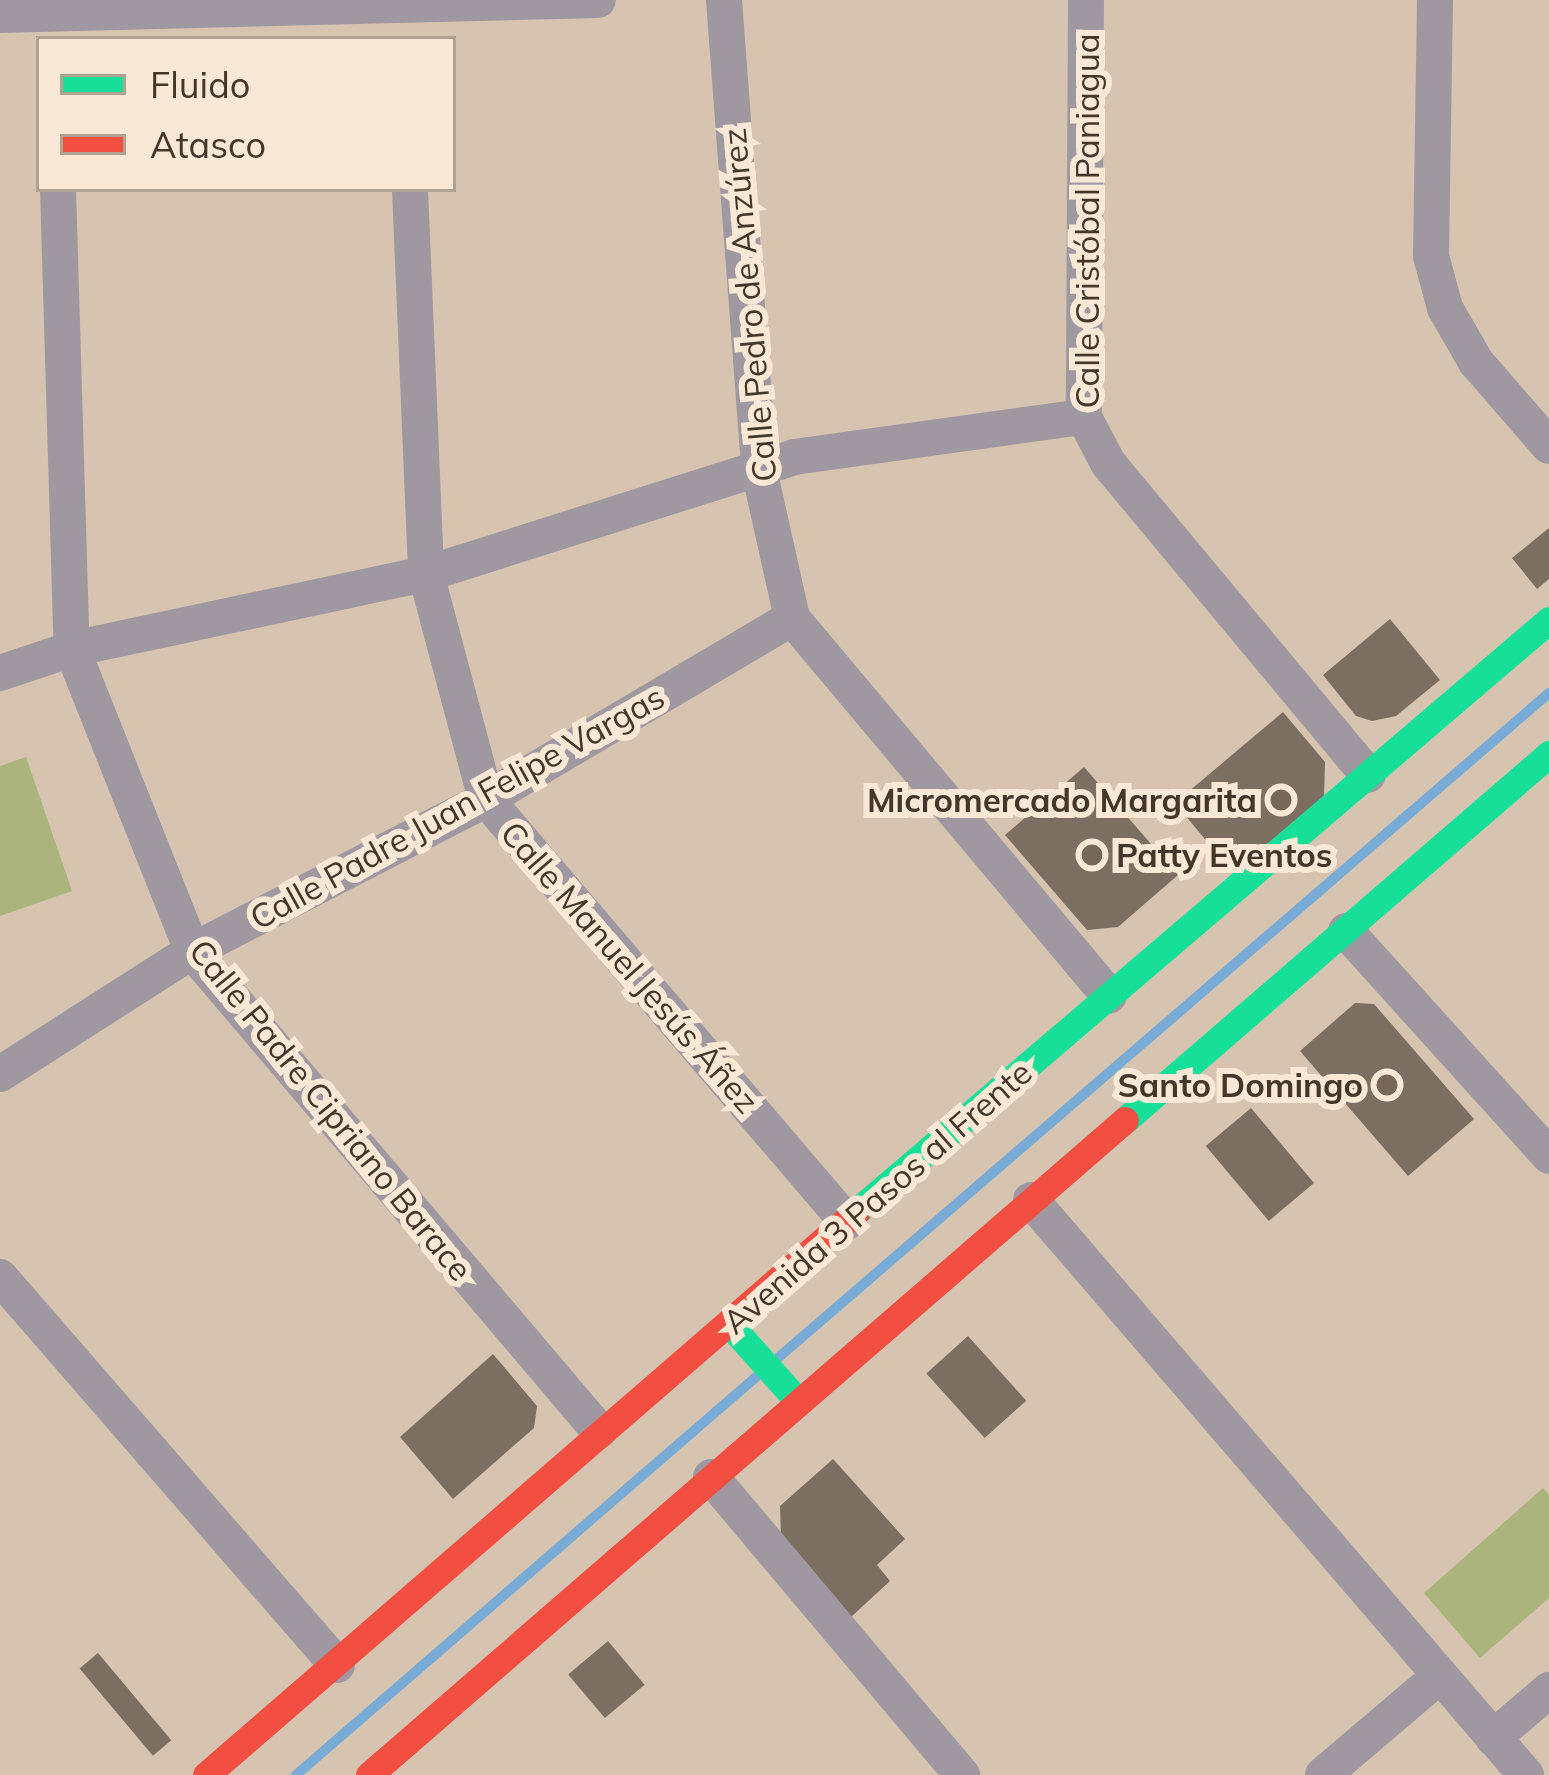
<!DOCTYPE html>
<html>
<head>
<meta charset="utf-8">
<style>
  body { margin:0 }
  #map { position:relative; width:1549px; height:1775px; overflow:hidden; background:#d6c3b0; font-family:Mulish,sans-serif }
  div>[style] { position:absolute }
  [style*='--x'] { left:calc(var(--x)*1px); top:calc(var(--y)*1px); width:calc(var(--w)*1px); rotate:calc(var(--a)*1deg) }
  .green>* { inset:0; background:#abb47d }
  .stream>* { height:10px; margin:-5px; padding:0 5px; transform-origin:5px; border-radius:5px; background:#78abd6 }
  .building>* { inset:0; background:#7c6f61; transform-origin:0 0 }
  .street>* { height:36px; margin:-18px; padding:0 18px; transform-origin:18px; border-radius:18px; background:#a098a1 }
  .fast>* { height:27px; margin:-13.5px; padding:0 13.5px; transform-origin:13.5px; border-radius:13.5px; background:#16e098 }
  .jam>* { height:27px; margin:-13.5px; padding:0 13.5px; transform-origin:13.5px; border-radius:13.5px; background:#f24e42 }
  .dots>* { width:33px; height:33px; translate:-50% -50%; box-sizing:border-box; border:6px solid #f9e8d6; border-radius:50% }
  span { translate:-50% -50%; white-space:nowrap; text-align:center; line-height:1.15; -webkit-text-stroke:12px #f9e8d6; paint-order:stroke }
  .street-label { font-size:33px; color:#443628 }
  .poi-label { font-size:33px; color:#443628; font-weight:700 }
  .right { translate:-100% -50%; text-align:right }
  .left { translate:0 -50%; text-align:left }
  .legend { position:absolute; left:36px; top:36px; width:420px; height:156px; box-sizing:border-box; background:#f9e8d6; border:3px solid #b1a190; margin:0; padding:15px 21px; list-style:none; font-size:36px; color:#443628 }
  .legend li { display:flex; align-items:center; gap:24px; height:60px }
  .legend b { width:60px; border:3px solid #b1a190 }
</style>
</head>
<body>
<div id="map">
  <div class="green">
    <div style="clip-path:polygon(26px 757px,72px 891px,0 916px,0 766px)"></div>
    <div style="clip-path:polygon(1543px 1488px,1549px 1495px,1549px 1598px,1480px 1658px,1424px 1593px)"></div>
  </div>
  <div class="stream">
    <div style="--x:779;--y:1357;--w:1017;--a:-40.77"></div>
    <div style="--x:296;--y:1775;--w:608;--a:-40.87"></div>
  </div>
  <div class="building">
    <div style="clip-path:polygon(1549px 528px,1549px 579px,1537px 589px,1512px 558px)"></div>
    <div style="clip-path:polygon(1390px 619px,1440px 680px,1396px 716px,1372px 721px,1356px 716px,1323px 675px)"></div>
    <div style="clip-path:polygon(1283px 712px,1325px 762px,1324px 796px,1233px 873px,1175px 803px)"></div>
    <div style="clip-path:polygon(1084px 767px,1178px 875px,1118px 927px,1087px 930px,1005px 835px)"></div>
    <div style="clip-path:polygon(1355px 1003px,1374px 1004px,1474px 1119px,1408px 1176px,1300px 1051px)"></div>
    <div style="left:1251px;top:1108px;width:98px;height:59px;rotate:50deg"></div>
    <div style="left:968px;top:1336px;width:87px;height:56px;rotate:48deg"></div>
    <div style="clip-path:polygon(493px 1354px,537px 1406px,534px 1428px,453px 1499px,400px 1437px)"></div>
    <div style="clip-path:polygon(833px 1459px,905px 1539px,877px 1565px,890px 1581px,851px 1617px,781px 1539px,780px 1506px)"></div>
    <div style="left:608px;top:1641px;width:57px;height:52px;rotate:50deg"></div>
    <div style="left:98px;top:1653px;width:114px;height:24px;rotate:50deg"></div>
  </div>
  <div class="street">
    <div style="--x:724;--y:0;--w:471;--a:85.7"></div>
    <div style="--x:759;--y:470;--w:152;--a:77.4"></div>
    <div style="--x:792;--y:618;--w:493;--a:50"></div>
    <div style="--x:1086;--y:0;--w:417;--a:90.3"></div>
    <div style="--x:1084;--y:417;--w:52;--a:62.4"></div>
    <div style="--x:1108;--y:463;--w:406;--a:50.2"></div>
    <div style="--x:1435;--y:0;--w:256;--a:90.9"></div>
    <div style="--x:1431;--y:256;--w:54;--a:74.9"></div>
    <div style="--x:1445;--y:308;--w:62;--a:60.1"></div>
    <div style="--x:1476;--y:362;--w:111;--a:49"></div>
    <div style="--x:0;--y:15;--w:598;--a:-1.44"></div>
    <div style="--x:58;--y:189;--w:460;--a:88.3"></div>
    <div style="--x:72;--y:649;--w:325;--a:68.3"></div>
    <div style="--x:192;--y:951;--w:629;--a:49.7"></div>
    <div style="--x:410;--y:189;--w:385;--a:87.6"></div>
    <div style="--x:426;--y:574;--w:233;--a:75.1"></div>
    <div style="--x:486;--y:799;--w:556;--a:49.52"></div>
    <div style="--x:0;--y:673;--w:76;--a:-18.4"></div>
    <div style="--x:72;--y:649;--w:362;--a:-12"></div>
    <div style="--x:426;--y:574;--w:386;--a:-17.6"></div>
    <div style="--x:794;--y:457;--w:293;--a:-7.9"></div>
    <div style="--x:1346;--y:931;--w:303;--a:47.9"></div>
    <div style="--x:0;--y:1074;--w:228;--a:-32.6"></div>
    <div style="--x:192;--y:951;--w:331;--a:-27.3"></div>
    <div style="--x:486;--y:799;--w:356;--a:-30.6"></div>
    <div style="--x:1031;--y:1200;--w:759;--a:49.28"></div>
    <div style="--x:0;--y:1277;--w:514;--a:49.02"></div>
    <div style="--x:711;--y:1477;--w:390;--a:49.9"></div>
    <div style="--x:1493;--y:1738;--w:74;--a:-40.6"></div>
    <div style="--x:1323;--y:1775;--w:151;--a:-40.4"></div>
  </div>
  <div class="fast">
    <div style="--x:1125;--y:1120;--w:560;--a:-40.8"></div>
    <div style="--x:857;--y:1211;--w:910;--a:-40.5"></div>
    <div style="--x:729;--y:1324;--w:102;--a:48.2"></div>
  </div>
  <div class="jam">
    <div style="--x:206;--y:1775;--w:861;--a:-40.9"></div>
    <div style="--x:369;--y:1775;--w:1000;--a:-40.91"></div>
  </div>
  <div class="dots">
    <div style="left:1281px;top:800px;background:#776758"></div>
    <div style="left:1092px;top:855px;background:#776758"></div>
    <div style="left:1387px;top:1085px;background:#776758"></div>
  </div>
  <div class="street-label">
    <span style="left:1087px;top:221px;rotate:-90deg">Calle Cristóbal Paniagua</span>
    <span style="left:749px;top:305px;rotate:-95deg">Calle Pedro de Anzúrez</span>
    <span style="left:457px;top:807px;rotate:-29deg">Calle Padre Juan Felipe Vargas</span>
    <span style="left:630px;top:967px;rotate:49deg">Calle Manuel Jesús Áñez</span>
    <span style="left:331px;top:1110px;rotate:51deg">Calle Padre Cipriano Barace</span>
    <span style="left:877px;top:1197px;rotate:-41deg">Avenida 3 Pasos al Frente</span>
  </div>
  <div class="poi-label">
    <span class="right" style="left:1257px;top:800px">Micromercado Margarita</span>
    <span class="left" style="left:1116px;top:855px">Patty Eventos</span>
    <span class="right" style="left:1363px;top:1085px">Santo Domingo</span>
  </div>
  <ul class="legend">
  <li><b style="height:15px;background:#16e098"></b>Fluido</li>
  <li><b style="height:15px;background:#f24e42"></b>Atasco</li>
  </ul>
</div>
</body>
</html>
